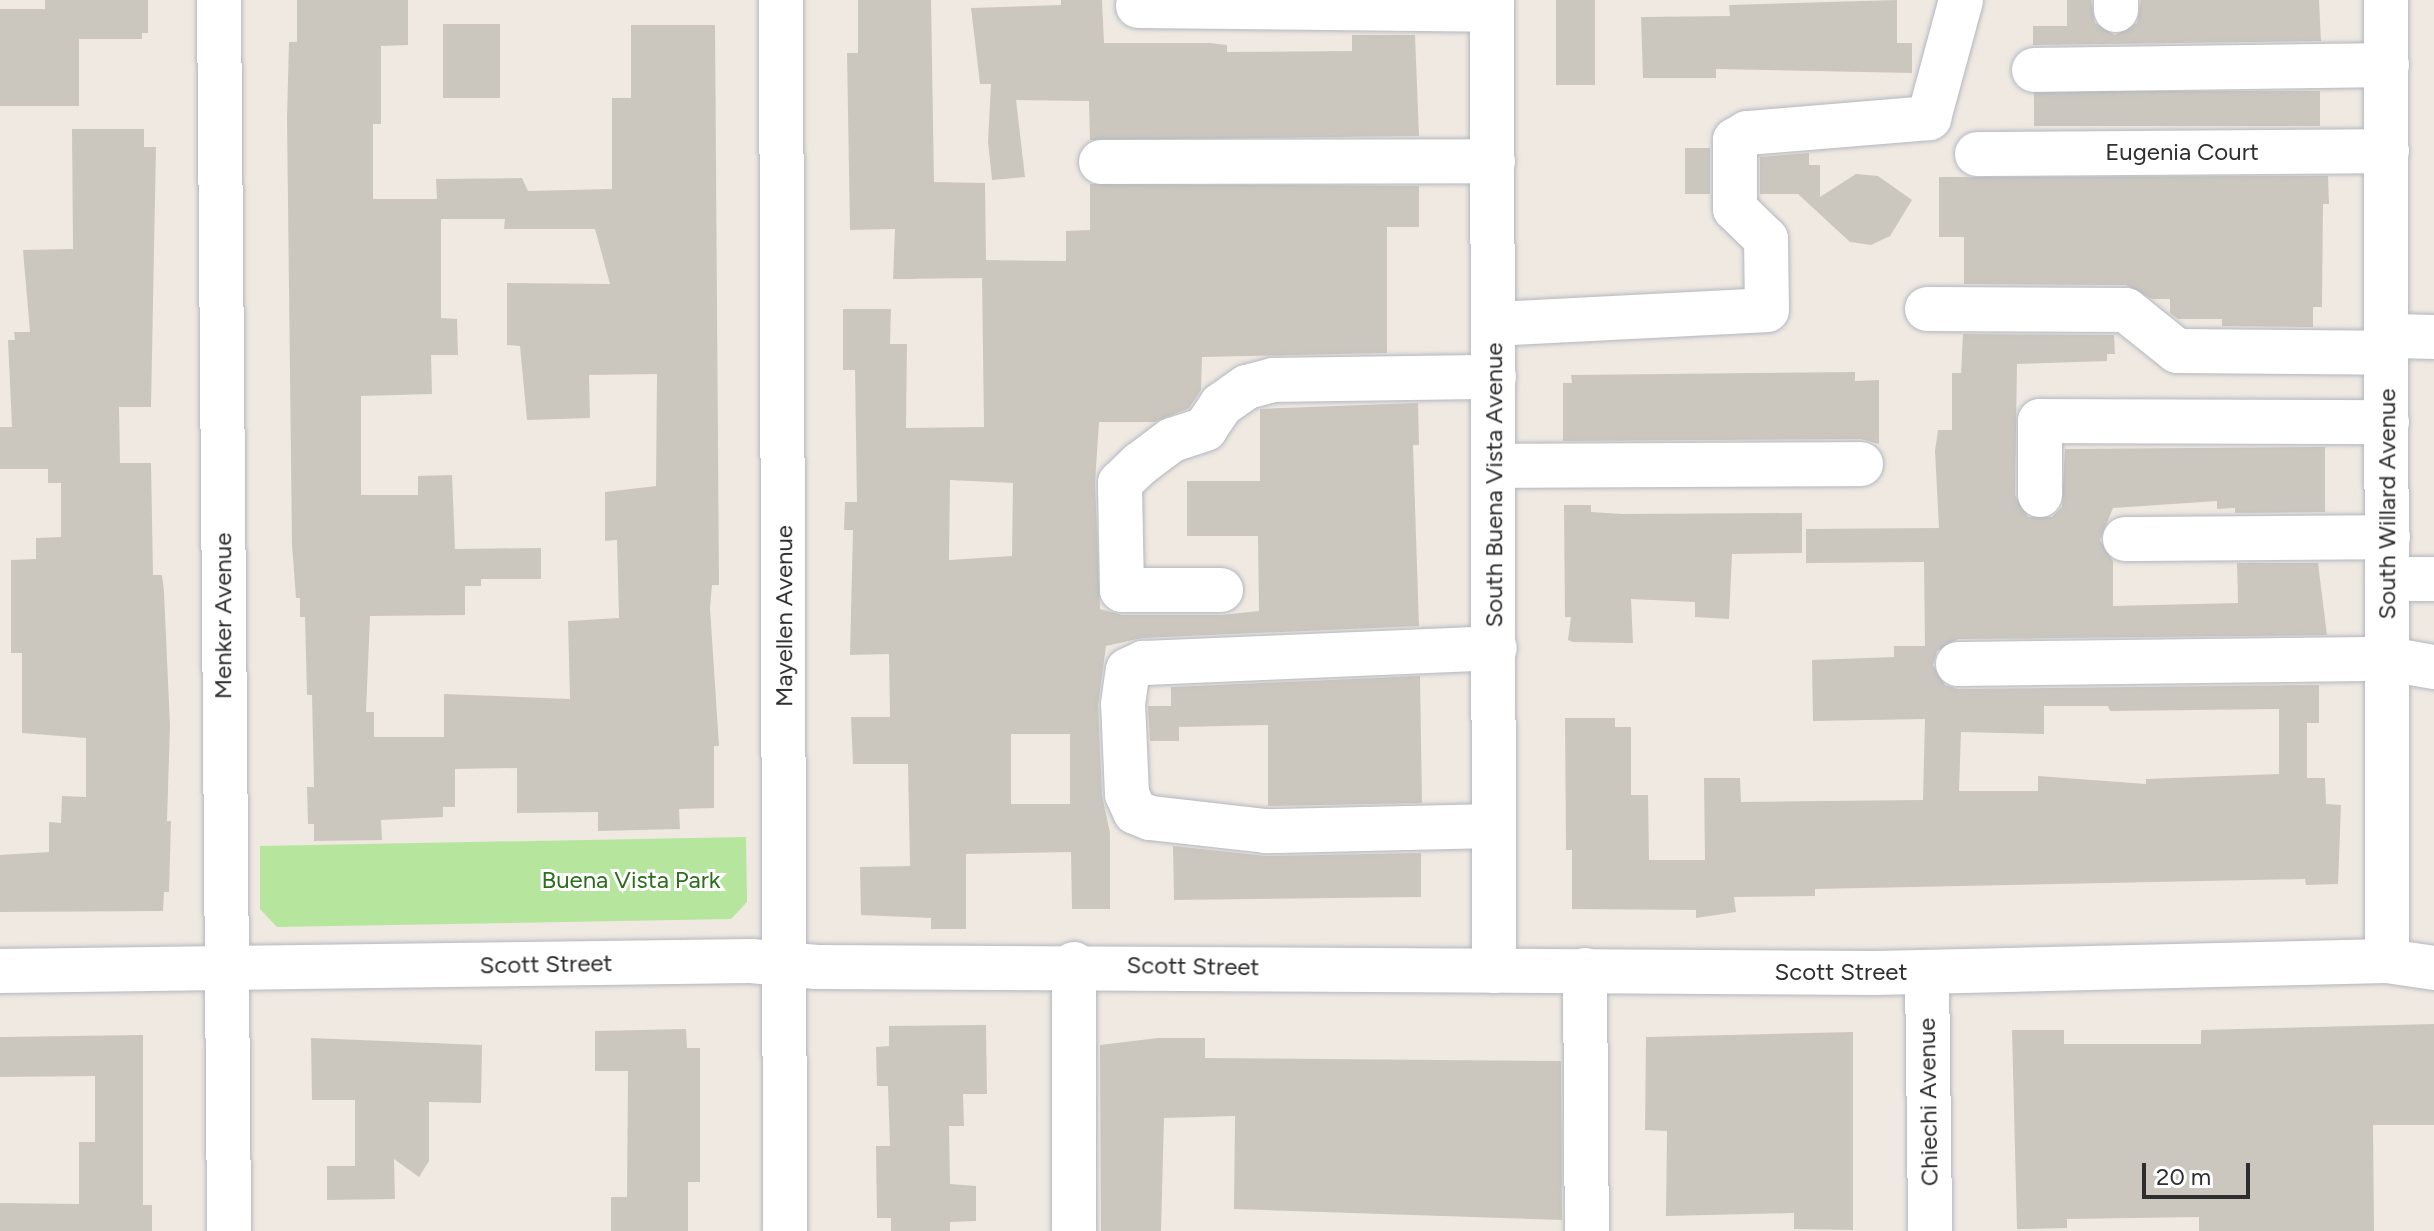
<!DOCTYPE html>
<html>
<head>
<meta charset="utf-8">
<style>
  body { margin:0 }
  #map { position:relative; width:2434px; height:1231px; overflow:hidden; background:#efe9e1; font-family:Figtree,sans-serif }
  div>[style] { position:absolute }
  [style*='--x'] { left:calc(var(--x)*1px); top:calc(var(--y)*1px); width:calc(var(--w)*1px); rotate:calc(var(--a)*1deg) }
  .green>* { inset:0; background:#b6e59e }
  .building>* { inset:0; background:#cbc7bf; transform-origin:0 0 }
  .roads { filter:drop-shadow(0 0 2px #b4b7c1) drop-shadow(0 0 2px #b4b7c1) }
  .minor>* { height:44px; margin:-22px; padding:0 22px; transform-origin:22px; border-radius:22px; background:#fff }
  span { translate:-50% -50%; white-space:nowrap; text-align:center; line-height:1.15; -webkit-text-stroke:6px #fff; paint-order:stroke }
  .street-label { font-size:24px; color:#2e2e2e }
  .park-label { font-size:24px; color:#2c6e1b }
  .scale { position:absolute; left:2142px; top:1163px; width:108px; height:36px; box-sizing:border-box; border:4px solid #2e2e2e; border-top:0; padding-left:10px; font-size:24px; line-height:28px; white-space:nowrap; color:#2e2e2e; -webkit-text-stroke:6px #fff; paint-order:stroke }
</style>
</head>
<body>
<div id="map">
  <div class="green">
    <div style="clip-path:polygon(746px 837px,747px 902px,731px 919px,277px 927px,260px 909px,260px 846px)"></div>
  </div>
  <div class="building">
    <div style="clip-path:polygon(45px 0,148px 0,148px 33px,142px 33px,142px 39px,79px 39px,79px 106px,0 106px,0 9px,45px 9px)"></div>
    <div style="clip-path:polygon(evenodd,297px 0,408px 0,408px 45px,381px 46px,381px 124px,373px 124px,373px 199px,437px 199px,436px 179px,522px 178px,528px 191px,612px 189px,612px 98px,631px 98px,631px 25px,715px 25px,719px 585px,712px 585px,710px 608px,719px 746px,714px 746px,714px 808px,679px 809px,680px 829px,598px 831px,598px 812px,517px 813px,517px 768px,455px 769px,455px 807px,443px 807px,443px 817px,381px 820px,382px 840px,314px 841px,314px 824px,308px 824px,307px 787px,314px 787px,312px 695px,307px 695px,305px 617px,300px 617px,300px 598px,296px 598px,292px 545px,287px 118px,289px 42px,297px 42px,297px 0,441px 219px,505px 219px,504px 229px,595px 229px,610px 284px,507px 283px,507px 345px,520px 346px,527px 420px,590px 418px,589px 375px,657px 374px,656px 486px,605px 492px,605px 541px,617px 540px,619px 618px,568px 621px,570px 699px,444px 694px,444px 737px,374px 737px,374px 712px,366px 712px,370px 616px,465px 615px,465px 586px,481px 586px,481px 579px,541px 579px,541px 548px,455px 549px,452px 475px,418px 476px,418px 495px,361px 495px,361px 396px,432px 394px,431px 355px,458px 355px,457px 319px,441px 318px,441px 219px)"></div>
    <div style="clip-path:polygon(evenodd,858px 0,931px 0,934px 182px,985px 183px,986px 260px,1066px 261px,1066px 231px,1090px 230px,1090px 184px,1419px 186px,1419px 227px,1387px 227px,1387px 353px,1202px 357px,1201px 390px,1189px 408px,1155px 422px,1099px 422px,1095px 483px,1100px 609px,1122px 615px,1221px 615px,1259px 611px,1258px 536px,1187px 536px,1187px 481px,1260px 481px,1260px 409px,1418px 403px,1419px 445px,1413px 445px,1419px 626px,1142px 638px,1106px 646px,1098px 705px,1102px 795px,1110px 833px,1110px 909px,1072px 909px,1071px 852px,966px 854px,966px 929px,931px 929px,931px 918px,861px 915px,860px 867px,910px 866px,908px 764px,853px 764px,851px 717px,890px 717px,889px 654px,850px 655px,853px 530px,844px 530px,845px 502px,857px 502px,855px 370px,843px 370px,843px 309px,891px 309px,890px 344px,907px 344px,906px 428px,984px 427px,982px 278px,893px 279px,895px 229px,850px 230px,847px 53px,858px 53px,858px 0,950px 480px,1013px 483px,1012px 556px,949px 560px,950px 480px,858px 0,1011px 734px,1070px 734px,1070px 804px,1011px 804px,1011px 734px)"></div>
    <div style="clip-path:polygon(1061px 0,1102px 0,1104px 43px,1210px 43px,1227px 45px,1227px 52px,1352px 51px,1352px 35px,1415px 35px,1419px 136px,1090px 140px,1089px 101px,1016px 100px,1025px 177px,992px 180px,988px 142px,991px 84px,980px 84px,971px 8px,1061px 5px)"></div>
    <div style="left:1556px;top:0;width:39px;height:85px"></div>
    <div style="clip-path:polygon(1897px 0,1897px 43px,1912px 43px,1912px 73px,1716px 69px,1716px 78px,1643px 78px,1641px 17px,1730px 16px,1729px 5px)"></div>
    <div style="clip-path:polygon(2067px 0,2091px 0,2095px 23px,2115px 35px,2137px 23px,2141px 0,2319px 0,2321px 41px,2033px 45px,2033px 26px,2067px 26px)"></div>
    <div style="left:500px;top:24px;width:74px;height:57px;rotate:90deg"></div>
    <div style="left:2320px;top:91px;width:35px;height:286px;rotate:90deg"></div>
    <div style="clip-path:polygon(72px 129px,144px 129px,144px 147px,156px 147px,151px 407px,119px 407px,120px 463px,151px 463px,153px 575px,162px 575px,164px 592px,170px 726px,167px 821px,171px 821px,169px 892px,164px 892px,163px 911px,0 912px,0 855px,49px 852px,49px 822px,61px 823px,62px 796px,86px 797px,86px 738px,22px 733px,22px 653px,11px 653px,11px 560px,36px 559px,36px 538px,61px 537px,61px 483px,48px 483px,48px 469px,0 469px,0 427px,12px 427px,8px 340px,15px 340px,14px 332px,30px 332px,23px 250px,73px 249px)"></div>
    <div style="left:1685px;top:148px;width:25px;height:46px"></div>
    <div style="clip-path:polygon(1809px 153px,1809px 165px,1820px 165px,1820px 197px,1856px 174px,1878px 176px,1912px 200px,1890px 236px,1871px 245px,1850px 242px,1798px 194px,1760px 194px,1760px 157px)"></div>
    <div style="clip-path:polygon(2328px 176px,2329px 204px,2323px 204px,2322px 307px,2313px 307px,2313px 327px,2222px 326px,2222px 319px,2178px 319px,2170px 313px,2170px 299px,2152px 299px,2126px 285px,1964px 284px,1964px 237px,1939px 237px,1939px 177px)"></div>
    <div style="clip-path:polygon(evenodd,1963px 334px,2114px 335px,2115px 354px,2107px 354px,2107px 361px,2017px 364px,2015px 495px,2028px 517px,2052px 517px,2062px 507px,2065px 449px,2325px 447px,2325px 512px,2235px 513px,2235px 508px,2217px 509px,2217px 501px,2113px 508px,2100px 540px,2113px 561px,2113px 606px,2238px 603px,2237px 563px,2318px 563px,2327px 635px,1958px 639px,1937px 651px,1933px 665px,1945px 685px,1958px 689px,2319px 685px,2319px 723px,2307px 723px,2307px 778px,2325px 778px,2326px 804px,2341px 805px,2338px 884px,2306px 885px,2305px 879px,1815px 889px,1815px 896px,1734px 897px,1736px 912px,1696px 918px,1696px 910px,1572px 909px,1572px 850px,1566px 850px,1565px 718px,1615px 718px,1615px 727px,1631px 727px,1631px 795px,1648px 795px,1649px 860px,1705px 860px,1704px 778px,1740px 778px,1741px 802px,1923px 800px,1925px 719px,1813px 721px,1812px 660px,1894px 657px,1894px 646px,1925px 646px,1924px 562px,1806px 563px,1806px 529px,1939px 528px,1935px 451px,1938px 430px,1952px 430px,1952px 373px,1961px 373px,1963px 334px,2044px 706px,2108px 706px,2110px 711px,2279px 709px,2279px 774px,2146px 779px,2146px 784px,2038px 776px,2038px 791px,1959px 791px,1961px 732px,2044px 734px,2044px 706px)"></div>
    <div style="clip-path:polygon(1855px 372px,1855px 381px,1879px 380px,1879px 444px,1861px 439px,1563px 441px,1563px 383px,1572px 383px,1571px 375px)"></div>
    <div style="clip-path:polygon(1564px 505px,1591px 505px,1591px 512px,1622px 514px,1802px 513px,1802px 553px,1732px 554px,1729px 619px,1695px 617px,1695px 602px,1631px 599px,1633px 643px,1573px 642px,1568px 640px,1571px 617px,1565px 617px)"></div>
    <div style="clip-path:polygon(1420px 676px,1422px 803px,1268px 806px,1268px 725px,1179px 727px,1179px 741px,1150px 741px,1148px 706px,1171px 706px,1171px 687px)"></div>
    <div style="clip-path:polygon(1173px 846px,1266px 856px,1421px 853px,1421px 897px,1174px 900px)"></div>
    <div style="clip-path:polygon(2434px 1024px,2434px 1125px,2373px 1125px,2374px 1231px,2199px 1231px,2199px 1217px,2067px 1219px,2067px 1228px,2017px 1229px,2012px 1030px,2064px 1030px,2064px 1044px,2201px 1044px,2201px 1030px)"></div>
    <div style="clip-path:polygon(986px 1025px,987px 1094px,963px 1094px,964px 1126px,949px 1126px,950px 1184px,976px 1186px,976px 1221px,950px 1222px,950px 1231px,891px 1231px,891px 1218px,877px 1218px,876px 1146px,890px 1146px,888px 1086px,877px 1086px,876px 1047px,889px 1046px,889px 1026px)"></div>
    <div style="clip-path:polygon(686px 1029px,687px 1048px,700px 1048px,700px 1182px,688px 1182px,688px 1231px,611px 1231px,611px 1197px,627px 1197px,628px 1071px,595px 1071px,595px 1031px)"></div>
    <div style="clip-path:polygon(1853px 1032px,1853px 1230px,1794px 1229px,1794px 1213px,1666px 1216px,1667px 1131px,1645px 1130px,1646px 1037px)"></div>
    <div style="clip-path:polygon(143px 1035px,143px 1205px,152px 1205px,152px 1231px,0 1231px,0 1203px,79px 1204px,79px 1142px,95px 1142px,95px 1076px,0 1077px,0 1037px)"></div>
    <div style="clip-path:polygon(311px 1038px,482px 1045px,481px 1103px,429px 1102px,429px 1161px,419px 1177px,394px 1159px,395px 1199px,327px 1200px,327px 1166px,355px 1166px,355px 1100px,312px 1100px)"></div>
    <div style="clip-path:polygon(1158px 1038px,1205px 1038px,1205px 1058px,1561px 1061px,1562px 1220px,1234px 1209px,1235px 1116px,1164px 1118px,1161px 1231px,1101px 1231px,1100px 1045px)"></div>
  </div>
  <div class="roads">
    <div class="minor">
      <div style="--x:219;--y:0;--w:1231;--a:89.53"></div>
      <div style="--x:781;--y:0;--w:1231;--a:89.81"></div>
      <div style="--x:1492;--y:0;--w:971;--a:89.88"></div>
      <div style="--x:2386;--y:0;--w:961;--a:89.94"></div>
      <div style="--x:1138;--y:6;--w:354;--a:0.6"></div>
      <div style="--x:2116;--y:10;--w:10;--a:-90"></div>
      <div style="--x:2034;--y:70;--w:353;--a:-0.8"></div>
      <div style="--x:1977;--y:154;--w:410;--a:-0.4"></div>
      <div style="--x:1101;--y:162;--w:392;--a:-0.1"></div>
      <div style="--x:1927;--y:309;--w:199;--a:0.3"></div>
      <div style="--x:2126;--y:310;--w:65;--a:38.8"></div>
      <div style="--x:2177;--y:351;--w:210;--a:0.5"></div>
      <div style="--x:1494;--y:324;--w:273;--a:-2.9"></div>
      <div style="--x:1767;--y:310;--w:71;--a:-90.8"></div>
      <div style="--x:1766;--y:239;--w:43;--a:-135.9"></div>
      <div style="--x:1735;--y:209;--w:69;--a:-90"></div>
      <div style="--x:1735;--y:140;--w:14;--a:-30"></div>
      <div style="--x:1747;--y:133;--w:183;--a:-4.7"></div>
      <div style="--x:1929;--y:118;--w:122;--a:-74.8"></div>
      <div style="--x:2387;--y:336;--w:47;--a:1.2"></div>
      <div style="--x:1494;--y:466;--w:367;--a:-0.3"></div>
      <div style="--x:2040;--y:495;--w:74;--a:-90"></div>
      <div style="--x:2040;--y:421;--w:347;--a:0.2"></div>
      <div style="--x:2125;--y:539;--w:263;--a:-0.4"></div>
      <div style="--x:2388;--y:579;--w:46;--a:0"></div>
      <div style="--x:1221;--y:590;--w:99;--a:180"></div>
      <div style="--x:1122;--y:590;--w:107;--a:-91.1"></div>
      <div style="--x:1120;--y:483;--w:28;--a:-44"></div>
      <div style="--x:1140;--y:464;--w:40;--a:-37"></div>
      <div style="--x:1172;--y:440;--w:35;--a:-18"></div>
      <div style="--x:1205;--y:429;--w:29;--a:-56"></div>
      <div style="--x:1221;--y:405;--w:32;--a:-35"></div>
      <div style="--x:1247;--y:387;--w:27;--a:-15"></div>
      <div style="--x:1273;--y:380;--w:221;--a:-0.8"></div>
      <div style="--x:1958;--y:664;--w:430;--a:-0.7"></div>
      <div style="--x:2388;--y:659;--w:47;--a:9.9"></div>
      <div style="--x:1494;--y:826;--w:228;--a:178.7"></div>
      <div style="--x:1266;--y:831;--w:117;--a:-173.6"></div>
      <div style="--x:1150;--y:818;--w:16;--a:-158"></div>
      <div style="--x:1135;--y:812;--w:20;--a:-114"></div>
      <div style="--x:1127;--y:794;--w:90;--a:-92.5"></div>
      <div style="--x:1123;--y:704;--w:34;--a:-82"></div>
      <div style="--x:1128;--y:670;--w:17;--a:-25"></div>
      <div style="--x:1143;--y:663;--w:352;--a:-2.4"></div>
      <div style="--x:1074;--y:964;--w:267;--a:90"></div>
      <div style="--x:1585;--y:970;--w:261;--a:89.6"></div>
      <div style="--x:0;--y:971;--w:751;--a:-0.76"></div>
      <div style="--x:751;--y:961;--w:66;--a:5.2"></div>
      <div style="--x:817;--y:967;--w:1058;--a:0.32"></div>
      <div style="--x:1875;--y:973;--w:512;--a:-1.34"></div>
      <div style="--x:2387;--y:961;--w:48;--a:8.5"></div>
      <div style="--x:1927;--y:972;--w:259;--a:89.3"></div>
    </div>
  </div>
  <div class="street-label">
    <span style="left:2182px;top:152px">Eugenia Court</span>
    <span style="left:1494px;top:485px;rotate:-90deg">South Buena Vista Avenue</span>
    <span style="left:2387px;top:504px;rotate:-90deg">South Willard Avenue</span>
    <span style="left:223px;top:616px;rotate:-90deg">Menker Avenue</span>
    <span style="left:784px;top:616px;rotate:-90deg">Mayellen Avenue</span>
    <span style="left:546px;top:964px;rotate:-1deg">Scott Street</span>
    <span style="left:1193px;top:966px;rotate:1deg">Scott Street</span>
    <span style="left:1841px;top:972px">Scott Street</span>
    <span style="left:1928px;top:1102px;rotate:-91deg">Chiechi Avenue</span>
  </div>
  <div class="park-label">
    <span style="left:631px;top:880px">Buena Vista Park</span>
  </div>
  <div class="scale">20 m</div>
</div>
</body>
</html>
